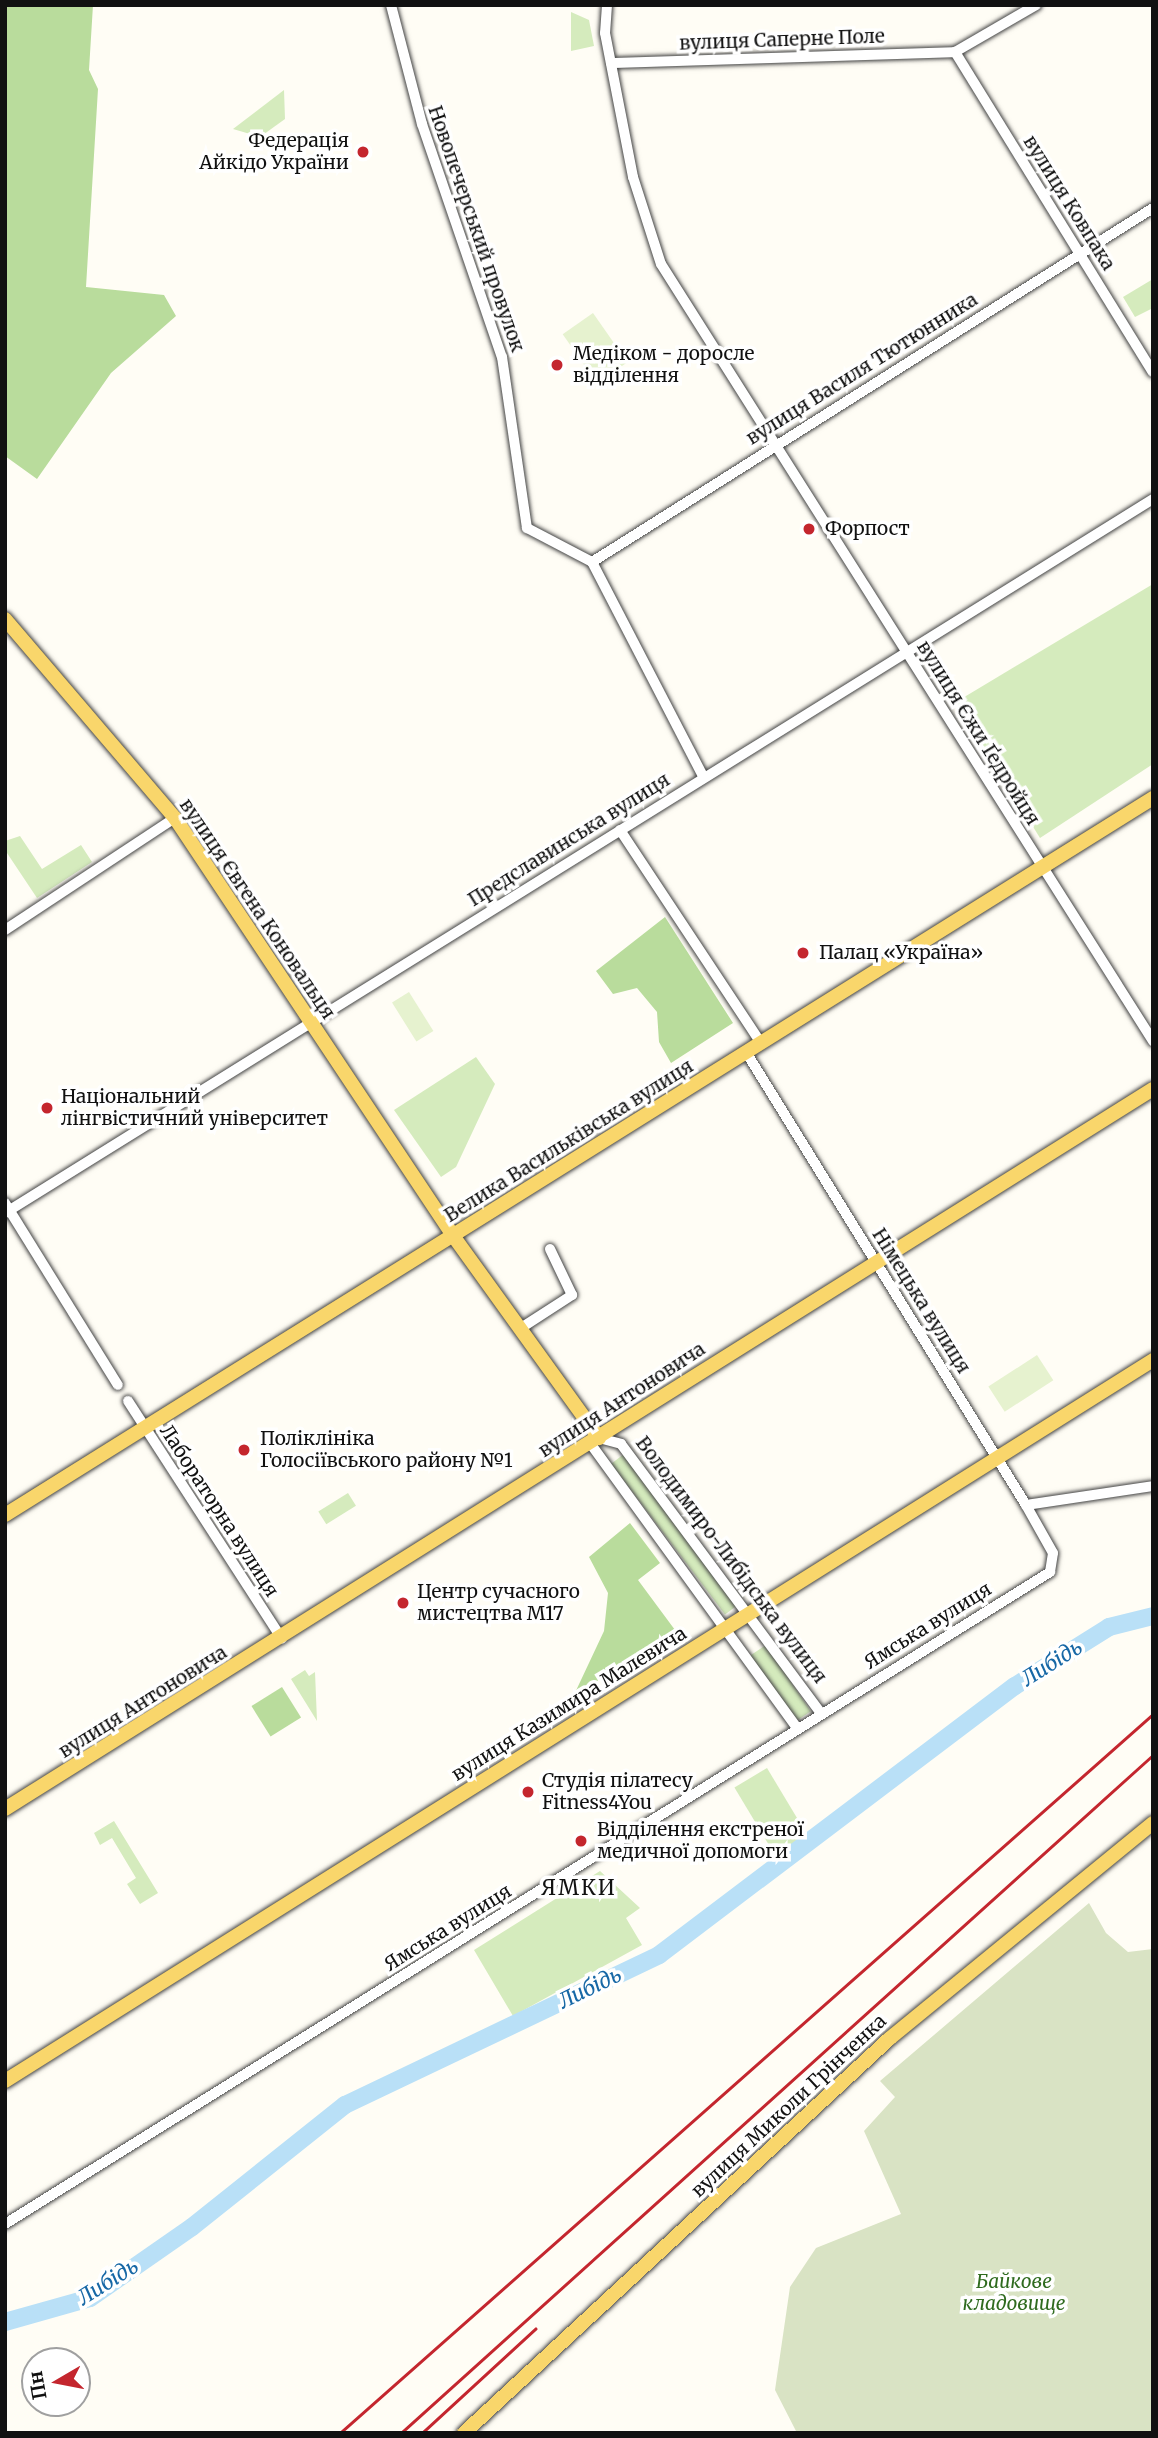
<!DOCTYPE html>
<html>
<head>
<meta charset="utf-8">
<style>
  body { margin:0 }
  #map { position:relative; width:1158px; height:2438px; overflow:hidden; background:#fffdf5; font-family:Merriweather,serif }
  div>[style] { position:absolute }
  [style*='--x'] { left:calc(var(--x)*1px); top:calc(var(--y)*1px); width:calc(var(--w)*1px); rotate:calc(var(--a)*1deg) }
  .green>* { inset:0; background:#d5ebbd; transform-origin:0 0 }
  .forest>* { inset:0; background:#b9dc9c; transform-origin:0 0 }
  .cemetery>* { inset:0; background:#d9e3c4 }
  .pitch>* { inset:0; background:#e6f2cf; transform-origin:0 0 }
  .river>* { height:18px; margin:-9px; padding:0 9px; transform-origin:9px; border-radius:9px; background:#b9e0f7 }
  .roads { filter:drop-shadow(0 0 2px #444) drop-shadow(0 0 2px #444) }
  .minor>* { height:10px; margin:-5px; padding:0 5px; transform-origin:5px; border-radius:5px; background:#fff }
  .major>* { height:14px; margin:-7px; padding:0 7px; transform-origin:7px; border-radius:7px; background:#f9d66b }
  .rail>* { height:2.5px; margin:-1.25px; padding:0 1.25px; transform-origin:1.25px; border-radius:1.25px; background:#c4262e }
  .dots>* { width:19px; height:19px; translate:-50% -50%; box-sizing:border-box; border:4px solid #fff; border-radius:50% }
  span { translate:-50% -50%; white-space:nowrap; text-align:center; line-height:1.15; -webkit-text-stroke:7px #fff; paint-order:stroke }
  .street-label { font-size:19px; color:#111 }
  .poi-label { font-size:19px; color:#111 }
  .right { translate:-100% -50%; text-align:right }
  .left { translate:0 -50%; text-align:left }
  .park-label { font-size:19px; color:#2f6b1f; font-style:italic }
  .water-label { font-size:21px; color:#1768a6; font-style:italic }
  .neighbourhood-label { font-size:21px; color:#111; letter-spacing:2px }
  .frame { position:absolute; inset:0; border:7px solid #111; pointer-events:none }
  .north { position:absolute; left:21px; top:2347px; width:70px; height:70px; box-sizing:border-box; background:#fff; border:2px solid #a0a0a0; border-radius:50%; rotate:260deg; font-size:19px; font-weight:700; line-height:28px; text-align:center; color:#111 }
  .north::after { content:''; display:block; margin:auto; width:24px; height:32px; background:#c4262e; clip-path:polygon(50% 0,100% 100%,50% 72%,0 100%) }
</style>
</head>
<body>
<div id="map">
  <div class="green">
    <div style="clip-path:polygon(571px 12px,589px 20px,594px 46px,571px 51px)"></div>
    <div style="clip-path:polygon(284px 90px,285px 119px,260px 137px,233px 129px)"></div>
    <div style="clip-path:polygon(1153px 279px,1153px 308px,1135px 317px,1123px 297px)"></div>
    <div style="clip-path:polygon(1153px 584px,1153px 764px,1040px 838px,956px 702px)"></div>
    <div style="clip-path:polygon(20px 836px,42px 869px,81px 845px,92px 862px,37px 898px,5px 850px,5px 841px)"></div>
    <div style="clip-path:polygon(476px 1057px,495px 1084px,456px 1167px,441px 1177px,394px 1110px)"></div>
    <div style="left:624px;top:1454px;width:189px;height:16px;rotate:53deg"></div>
    <div style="left:348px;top:1493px;width:15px;height:35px;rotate:58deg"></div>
    <div style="left:766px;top:1645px;width:80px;height:19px;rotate:56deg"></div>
    <div style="clip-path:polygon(305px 1670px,309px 1676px,315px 1672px,317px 1721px,291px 1679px)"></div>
    <div style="left:767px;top:1768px;width:79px;height:38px;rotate:59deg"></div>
    <div style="clip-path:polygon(114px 1821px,158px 1893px,140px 1904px,127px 1884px,136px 1878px,112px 1838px,100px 1845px,94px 1833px)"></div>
    <div style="clip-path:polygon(600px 1871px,640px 1908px,626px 1918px,642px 1945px,513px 2016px,474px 1950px)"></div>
  </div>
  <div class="forest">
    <div style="clip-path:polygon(5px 5px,93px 5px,89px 70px,98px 89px,86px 287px,164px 295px,176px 316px,111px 373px,37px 479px,5px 456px)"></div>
    <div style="clip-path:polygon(665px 917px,733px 1023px,671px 1063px,659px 1042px,657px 1012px,637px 988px,613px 994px,596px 971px)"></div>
    <div style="clip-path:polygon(630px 1523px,660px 1563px,638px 1580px,675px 1630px,573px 1697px,604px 1631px,608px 1593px,589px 1557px)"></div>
    <div style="left:282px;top:1687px;width:36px;height:36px;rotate:58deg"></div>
  </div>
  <div class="cemetery">
    <div style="clip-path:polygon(1089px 1903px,1106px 1933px,1128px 1952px,1153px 1949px,1153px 2433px,797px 2433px,775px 2390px,790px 2287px,816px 2248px,901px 2214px,864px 2131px,895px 2097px,880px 2081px)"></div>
  </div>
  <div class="pitch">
    <div style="left:593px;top:313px;width:60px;height:37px;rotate:55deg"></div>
    <div style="left:409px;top:992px;width:46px;height:20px;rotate:58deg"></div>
    <div style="left:1037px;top:1355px;width:30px;height:58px;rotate:57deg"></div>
  </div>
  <div class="river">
    <div style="--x:5;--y:2322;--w:88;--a:-15.8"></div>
    <div style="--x:90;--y:2298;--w:124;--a:-34.8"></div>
    <div style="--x:192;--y:2227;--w:196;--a:-38.6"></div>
    <div style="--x:345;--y:2105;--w:348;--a:-25.5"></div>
    <div style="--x:659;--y:1955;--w:446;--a:-37.1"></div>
    <div style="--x:1015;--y:1686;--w:111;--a:-32.1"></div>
    <div style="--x:1109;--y:1627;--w:45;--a:-14"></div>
  </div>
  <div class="roads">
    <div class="minor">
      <div style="--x:391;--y:5;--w:123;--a:75.4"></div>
      <div style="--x:422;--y:124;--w:246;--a:71.1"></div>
      <div style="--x:502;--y:357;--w:173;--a:81.7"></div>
      <div style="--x:527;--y:528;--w:73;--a:27.6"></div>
      <div style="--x:592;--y:562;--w:241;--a:62.6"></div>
      <div style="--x:607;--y:5;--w:28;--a:94"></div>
      <div style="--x:605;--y:33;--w:147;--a:79"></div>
      <div style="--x:633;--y:177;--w:91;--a:72.2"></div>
      <div style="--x:661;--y:264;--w:920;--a:57.66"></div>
      <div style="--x:955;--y:52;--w:376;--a:58.3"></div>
      <div style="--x:611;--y:63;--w:344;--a:-1.8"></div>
      <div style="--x:955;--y:52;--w:94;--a:-30.1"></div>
      <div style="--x:592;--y:562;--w:663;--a:-32.25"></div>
      <div style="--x:620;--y:830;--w:255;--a:56.5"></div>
      <div style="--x:5;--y:930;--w:204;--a:-33.4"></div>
      <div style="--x:5;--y:1203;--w:214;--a:58.2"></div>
      <div style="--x:5;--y:1213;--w:1352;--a:-31.88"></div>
      <div style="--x:521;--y:1328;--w:61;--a:-32.9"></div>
      <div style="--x:572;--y:1295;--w:51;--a:-115.6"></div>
      <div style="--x:128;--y:1401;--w:283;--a:57.1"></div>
      <div style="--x:599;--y:1438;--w:23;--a:15"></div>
      <div style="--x:621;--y:1444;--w:335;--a:53.4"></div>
      <div style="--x:590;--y:1443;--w:352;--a:54"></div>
      <div style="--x:1026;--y:1505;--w:128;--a:-8.5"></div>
      <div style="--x:5;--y:2224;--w:1232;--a:-31.96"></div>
      <div style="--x:1050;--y:1572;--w:19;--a:-81"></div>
      <div style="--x:1053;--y:1553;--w:55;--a:-119.4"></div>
      <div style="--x:1026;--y:1505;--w:533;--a:-121.72"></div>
    </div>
    <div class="major">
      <div style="--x:5;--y:619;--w:262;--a:49.5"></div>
      <div style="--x:175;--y:818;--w:503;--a:56.34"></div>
      <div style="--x:454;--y:1237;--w:248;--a:54.2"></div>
      <div style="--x:5;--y:1515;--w:1354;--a:-31.99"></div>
      <div style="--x:5;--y:1809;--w:1355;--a:-32.1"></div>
      <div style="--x:5;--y:2081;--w:1356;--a:-32.13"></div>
      <div style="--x:464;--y:2433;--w:580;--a:-42.83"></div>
      <div style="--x:889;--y:2039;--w:341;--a:-39.3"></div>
    </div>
  </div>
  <div class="rail">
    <div style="--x:340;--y:2433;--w:1085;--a:-41.49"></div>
    <div style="--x:401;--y:2433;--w:1013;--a:-42.04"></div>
    <div style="--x:422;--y:2433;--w:154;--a:-42.6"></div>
  </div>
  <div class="dots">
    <div style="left:363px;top:152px;background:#c4262e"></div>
    <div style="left:557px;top:365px;background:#c4262e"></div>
    <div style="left:809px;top:529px;background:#c4262e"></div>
    <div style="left:803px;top:953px;background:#c4262e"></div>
    <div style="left:47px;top:1108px;background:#c4262e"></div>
    <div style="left:244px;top:1450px;background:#c4262e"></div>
    <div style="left:403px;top:1603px;background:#c4262e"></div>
    <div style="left:528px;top:1792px;background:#c4262e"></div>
    <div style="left:581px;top:1841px;background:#c4262e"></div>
  </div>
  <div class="street-label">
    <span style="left:782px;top:40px;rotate:-2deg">вулиця Саперне Поле</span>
    <span style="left:1069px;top:203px;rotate:58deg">вулиця Ковпака</span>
    <span style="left:476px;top:229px;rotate:71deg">Новопечерський провулок</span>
    <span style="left:862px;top:369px;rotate:-32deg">вулиця Василя Тютюнника</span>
    <span style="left:978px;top:733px;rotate:58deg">вулиця Єжи Ґедройця</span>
    <span style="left:569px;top:840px;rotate:-32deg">Предславинська вулиця</span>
    <span style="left:257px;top:909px;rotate:56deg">вулиця Євгена Коновальця</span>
    <span style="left:569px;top:1141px;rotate:-32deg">Велика Васильківська вулиця</span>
    <span style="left:921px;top:1301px;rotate:58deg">Німецька вулиця</span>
    <span style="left:622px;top:1400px;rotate:-33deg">вулиця Антоновича</span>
    <span style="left:219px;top:1511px;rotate:57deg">Лабораторна вулиця</span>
    <span style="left:731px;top:1560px;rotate:53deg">Володимиро-Либідська вулиця</span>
    <span style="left:928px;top:1626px;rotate:-32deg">Ямська вулиця</span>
    <span style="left:143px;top:1702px;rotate:-32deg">вулиця Антоновича</span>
    <span style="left:569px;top:1704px;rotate:-32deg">вулиця Казимира Малевича</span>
    <span style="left:448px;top:1928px;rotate:-32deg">Ямська вулиця</span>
    <span style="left:789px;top:2106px;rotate:-43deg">вулиця Миколи Грінченка</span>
  </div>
  <div class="poi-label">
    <span class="right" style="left:349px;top:152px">Федерація<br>Айкідо України</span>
    <span class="left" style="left:573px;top:365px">Медіком - доросле<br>відділення</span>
    <span class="left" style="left:825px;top:529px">Форпост</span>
    <span class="left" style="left:819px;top:953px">Палац «Україна»</span>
    <span class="left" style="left:61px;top:1108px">Національний<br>лінгвістичний університет</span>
    <span class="left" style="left:260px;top:1450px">Поліклініка<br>Голосіївського району №1</span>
    <span class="left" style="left:417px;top:1603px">Центр сучасного<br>мистецтва M17</span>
    <span class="left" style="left:542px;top:1792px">Студія пілатесу<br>Fitness4You</span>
    <span class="left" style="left:597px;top:1841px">Відділення екстреної<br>медичної допомоги</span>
  </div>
  <div class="park-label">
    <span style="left:1014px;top:2293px">Байкове<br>кладовище</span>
  </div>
  <div class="water-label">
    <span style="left:1052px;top:1663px;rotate:-32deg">Либідь</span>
    <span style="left:590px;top:1988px;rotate:-26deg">Либідь</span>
    <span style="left:108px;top:2282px;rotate:-32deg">Либідь</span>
  </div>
  <div class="neighbourhood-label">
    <span style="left:579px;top:1888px">ЯМКИ</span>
  </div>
  <div class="frame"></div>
  <div class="north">Пн</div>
</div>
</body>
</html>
